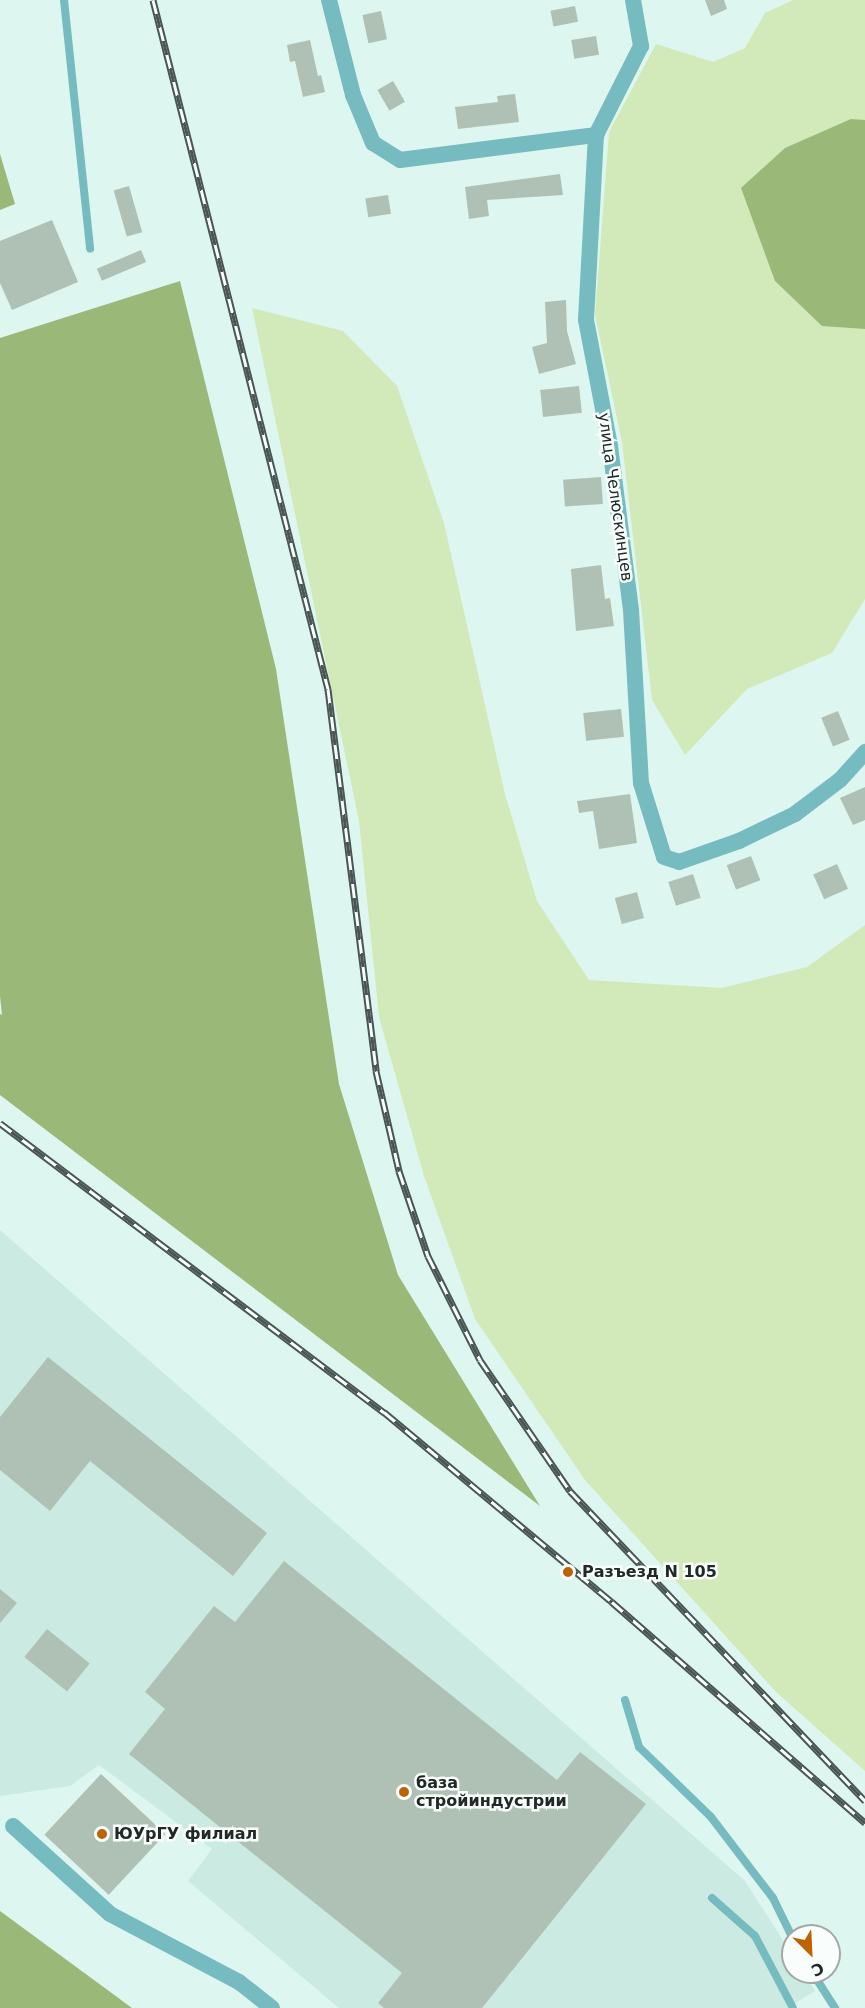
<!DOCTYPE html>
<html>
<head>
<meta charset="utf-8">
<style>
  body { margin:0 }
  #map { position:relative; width:865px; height:2008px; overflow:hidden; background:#ddf6ef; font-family:"DejaVu Sans",sans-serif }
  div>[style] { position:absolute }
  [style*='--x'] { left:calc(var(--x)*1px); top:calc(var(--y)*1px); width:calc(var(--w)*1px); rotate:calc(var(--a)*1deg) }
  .built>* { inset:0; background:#cbebe2 }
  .green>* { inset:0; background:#d2eaba }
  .forest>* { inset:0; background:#9ab978 }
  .building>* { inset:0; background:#afc1b4; transform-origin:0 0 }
  .service>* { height:8px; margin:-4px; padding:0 4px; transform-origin:4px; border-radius:4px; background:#76bbc0 }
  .minor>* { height:16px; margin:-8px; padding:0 8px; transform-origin:8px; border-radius:8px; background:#76bbc0 }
  .rail>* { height:7px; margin-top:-3.5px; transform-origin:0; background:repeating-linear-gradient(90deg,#f9fefc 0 14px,#4a5653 0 28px); box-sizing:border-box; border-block:2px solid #4a5653 }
  .dots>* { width:16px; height:16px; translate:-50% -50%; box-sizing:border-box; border:3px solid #f9fefc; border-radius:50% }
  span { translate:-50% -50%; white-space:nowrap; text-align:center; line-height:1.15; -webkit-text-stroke:5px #f9fefc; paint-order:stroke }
  .street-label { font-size:16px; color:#202926 }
  .poi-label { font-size:16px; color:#202926; font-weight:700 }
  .left { translate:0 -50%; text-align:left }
  .north { position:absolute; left:781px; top:1924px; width:60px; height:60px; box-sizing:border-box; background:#f9fefc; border:2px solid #a2a9a6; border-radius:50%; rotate:156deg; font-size:16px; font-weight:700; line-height:24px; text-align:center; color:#202926 }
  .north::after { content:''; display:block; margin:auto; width:21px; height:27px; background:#bd6400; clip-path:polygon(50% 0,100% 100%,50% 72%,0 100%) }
</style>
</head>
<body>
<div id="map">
  <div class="built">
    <div style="clip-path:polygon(0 1230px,745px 1881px,793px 1956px,793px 1972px,803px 1972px,815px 1991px,787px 2008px,339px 2008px,188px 1881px,212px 1849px,99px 1765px,70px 1786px,0 1796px)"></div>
  </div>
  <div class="green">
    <div style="clip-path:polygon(793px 0,865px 0,865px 599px,832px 653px,747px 689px,685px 755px,652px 700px,622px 442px,595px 315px,609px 132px,656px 44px,713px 62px,745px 48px,765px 13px)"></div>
    <div style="clip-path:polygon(252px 308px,343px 331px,397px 386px,444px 523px,505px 794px,537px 901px,589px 980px,722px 988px,807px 967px,865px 925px,865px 1771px,776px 1692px,585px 1480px,475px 1319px,424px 1176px,379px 1017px,359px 821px)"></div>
  </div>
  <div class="forest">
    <div style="clip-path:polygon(851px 119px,865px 120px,865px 329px,822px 326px,775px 281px,741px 188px,785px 148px)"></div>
    <div style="clip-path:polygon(0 154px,15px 204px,0 210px)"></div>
    <div style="clip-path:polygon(180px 281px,276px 669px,339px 1084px,398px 1275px,540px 1506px,0 1095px,0 1014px,2px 1015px,0 996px,0 338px)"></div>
    <div style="clip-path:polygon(0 1911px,132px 2008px,0 2008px)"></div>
  </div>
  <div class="building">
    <div style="clip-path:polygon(705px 0,724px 0,727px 9px,711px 16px)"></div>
    <div style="left:575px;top:6px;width:16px;height:25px;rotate:79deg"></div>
    <div style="left:381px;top:11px;width:29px;height:19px;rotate:78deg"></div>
    <div style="left:596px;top:36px;width:19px;height:25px;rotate:81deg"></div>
    <div style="clip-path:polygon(310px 40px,318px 76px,321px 75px,325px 92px,303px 97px,295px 61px,290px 62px,287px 45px)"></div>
    <div style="left:393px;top:81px;width:24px;height:18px;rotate:60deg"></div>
    <div style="clip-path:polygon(515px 94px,519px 122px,458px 129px,455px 107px,498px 102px,497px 96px)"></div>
    <div style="clip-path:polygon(560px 174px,563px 195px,487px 200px,489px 216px,469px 219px,465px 187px)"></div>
    <div style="left:129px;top:186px;width:48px;height:16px;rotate:74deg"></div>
    <div style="left:388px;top:195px;width:19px;height:23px;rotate:81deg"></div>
    <div style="clip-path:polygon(52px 220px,78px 282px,12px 310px,0 283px,0 241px)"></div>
    <div style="left:141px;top:250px;width:13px;height:48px;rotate:67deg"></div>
    <div style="clip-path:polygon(566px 300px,567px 331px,576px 364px,539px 374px,532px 347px,547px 343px,545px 302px)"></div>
    <div style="left:579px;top:386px;width:27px;height:39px;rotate:84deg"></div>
    <div style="left:601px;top:477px;width:27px;height:38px;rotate:86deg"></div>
    <div style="clip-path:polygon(601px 565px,605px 599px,610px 598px,614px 626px,576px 631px,571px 569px)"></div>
    <div style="left:621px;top:709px;width:28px;height:38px;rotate:84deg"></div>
    <div style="left:838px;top:711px;width:31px;height:18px;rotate:68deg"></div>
    <div style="clip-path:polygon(865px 787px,865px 820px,853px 825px,840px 798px)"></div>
    <div style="clip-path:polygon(630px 794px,637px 843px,599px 849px,593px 811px,579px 813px,577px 801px)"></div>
    <div style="left:751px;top:856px;width:26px;height:26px;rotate:69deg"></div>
    <div style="left:837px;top:864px;width:27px;height:26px;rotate:66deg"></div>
    <div style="left:693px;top:874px;width:25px;height:26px;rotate:72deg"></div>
    <div style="left:637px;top:892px;width:27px;height:23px;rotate:75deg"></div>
    <div style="clip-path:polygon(48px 1357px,267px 1533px,233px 1576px,90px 1461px,50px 1511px,0 1470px,0 1417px)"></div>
    <div style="clip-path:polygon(284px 1561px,557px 1780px,580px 1752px,646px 1804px,482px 2008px,384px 2008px,378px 2003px,402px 1973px,129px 1754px,165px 1709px,145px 1692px,214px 1606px,235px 1622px)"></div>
    <div style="clip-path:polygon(0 1589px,17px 1603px,0 1623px)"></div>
    <div style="left:47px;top:1629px;width:55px;height:36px;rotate:39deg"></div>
    <div style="left:101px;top:1774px;width:88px;height:83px;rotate:43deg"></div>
  </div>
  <div class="service">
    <div style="--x:64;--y:0;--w:250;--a:84"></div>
    <div style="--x:625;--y:1700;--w:49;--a:73.4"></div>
    <div style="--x:639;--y:1747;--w:100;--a:44.2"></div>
    <div style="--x:711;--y:1817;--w:102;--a:52.6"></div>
    <div style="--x:773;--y:1898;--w:46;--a:64"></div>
    <div style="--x:712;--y:1898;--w:57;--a:41.5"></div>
    <div style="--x:755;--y:1936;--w:81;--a:62.2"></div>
    <div style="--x:812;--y:1972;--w:43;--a:57.4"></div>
  </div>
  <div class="minor">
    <div style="--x:329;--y:0;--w:98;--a:75.8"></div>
    <div style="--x:353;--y:95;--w:52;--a:67.4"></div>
    <div style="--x:373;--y:143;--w:32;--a:32"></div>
    <div style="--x:400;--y:160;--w:198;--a:-7.3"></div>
    <div style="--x:633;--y:0;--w:47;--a:80.1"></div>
    <div style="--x:641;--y:46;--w:100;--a:116.8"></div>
    <div style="--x:596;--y:135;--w:185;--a:93.1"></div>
    <div style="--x:586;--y:320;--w:128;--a:79.2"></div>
    <div style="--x:610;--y:446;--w:165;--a:82.7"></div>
    <div style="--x:631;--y:610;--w:173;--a:86.7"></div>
    <div style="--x:641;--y:783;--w:77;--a:72.7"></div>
    <div style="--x:664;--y:857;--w:16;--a:18"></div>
    <div style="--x:679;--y:862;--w:64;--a:-19.3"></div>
    <div style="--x:739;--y:841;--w:62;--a:-25.7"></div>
    <div style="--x:795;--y:814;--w:56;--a:-37.1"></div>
    <div style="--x:840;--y:780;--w:38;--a:-48"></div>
    <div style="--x:13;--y:1826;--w:131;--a:42.2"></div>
    <div style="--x:110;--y:1914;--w:146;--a:27.8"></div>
    <div style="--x:239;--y:1982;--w:42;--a:38.2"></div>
  </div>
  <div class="rail">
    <div style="--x:153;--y:0;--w:711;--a:75.75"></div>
    <div style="--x:328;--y:689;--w:385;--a:82.8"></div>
    <div style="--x:376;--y:1071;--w:103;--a:77"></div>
    <div style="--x:399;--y:1171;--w:90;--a:71.2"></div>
    <div style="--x:428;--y:1256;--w:116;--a:63.4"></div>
    <div style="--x:480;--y:1360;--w:159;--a:55.5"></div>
    <div style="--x:570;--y:1491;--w:428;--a:46.4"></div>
    <div style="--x:0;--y:1123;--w:481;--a:37"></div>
    <div style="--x:384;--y:1412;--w:297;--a:39.8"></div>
    <div style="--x:612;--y:1602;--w:336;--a:41.1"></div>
  </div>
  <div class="dots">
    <div style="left:568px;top:1572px;background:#bd6400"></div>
    <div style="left:404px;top:1792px;background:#bd6400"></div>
    <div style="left:102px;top:1834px;background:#bd6400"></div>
  </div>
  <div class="street-label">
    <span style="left:615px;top:497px;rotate:82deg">улица Челюскинцев</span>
  </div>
  <div class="poi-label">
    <span class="left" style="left:582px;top:1572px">Разъезд N 105</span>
    <span class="left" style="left:416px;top:1792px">база<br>стройиндустрии</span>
    <span class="left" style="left:114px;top:1834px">ЮУрГУ филиал</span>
  </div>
  <div class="north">С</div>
</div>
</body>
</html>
